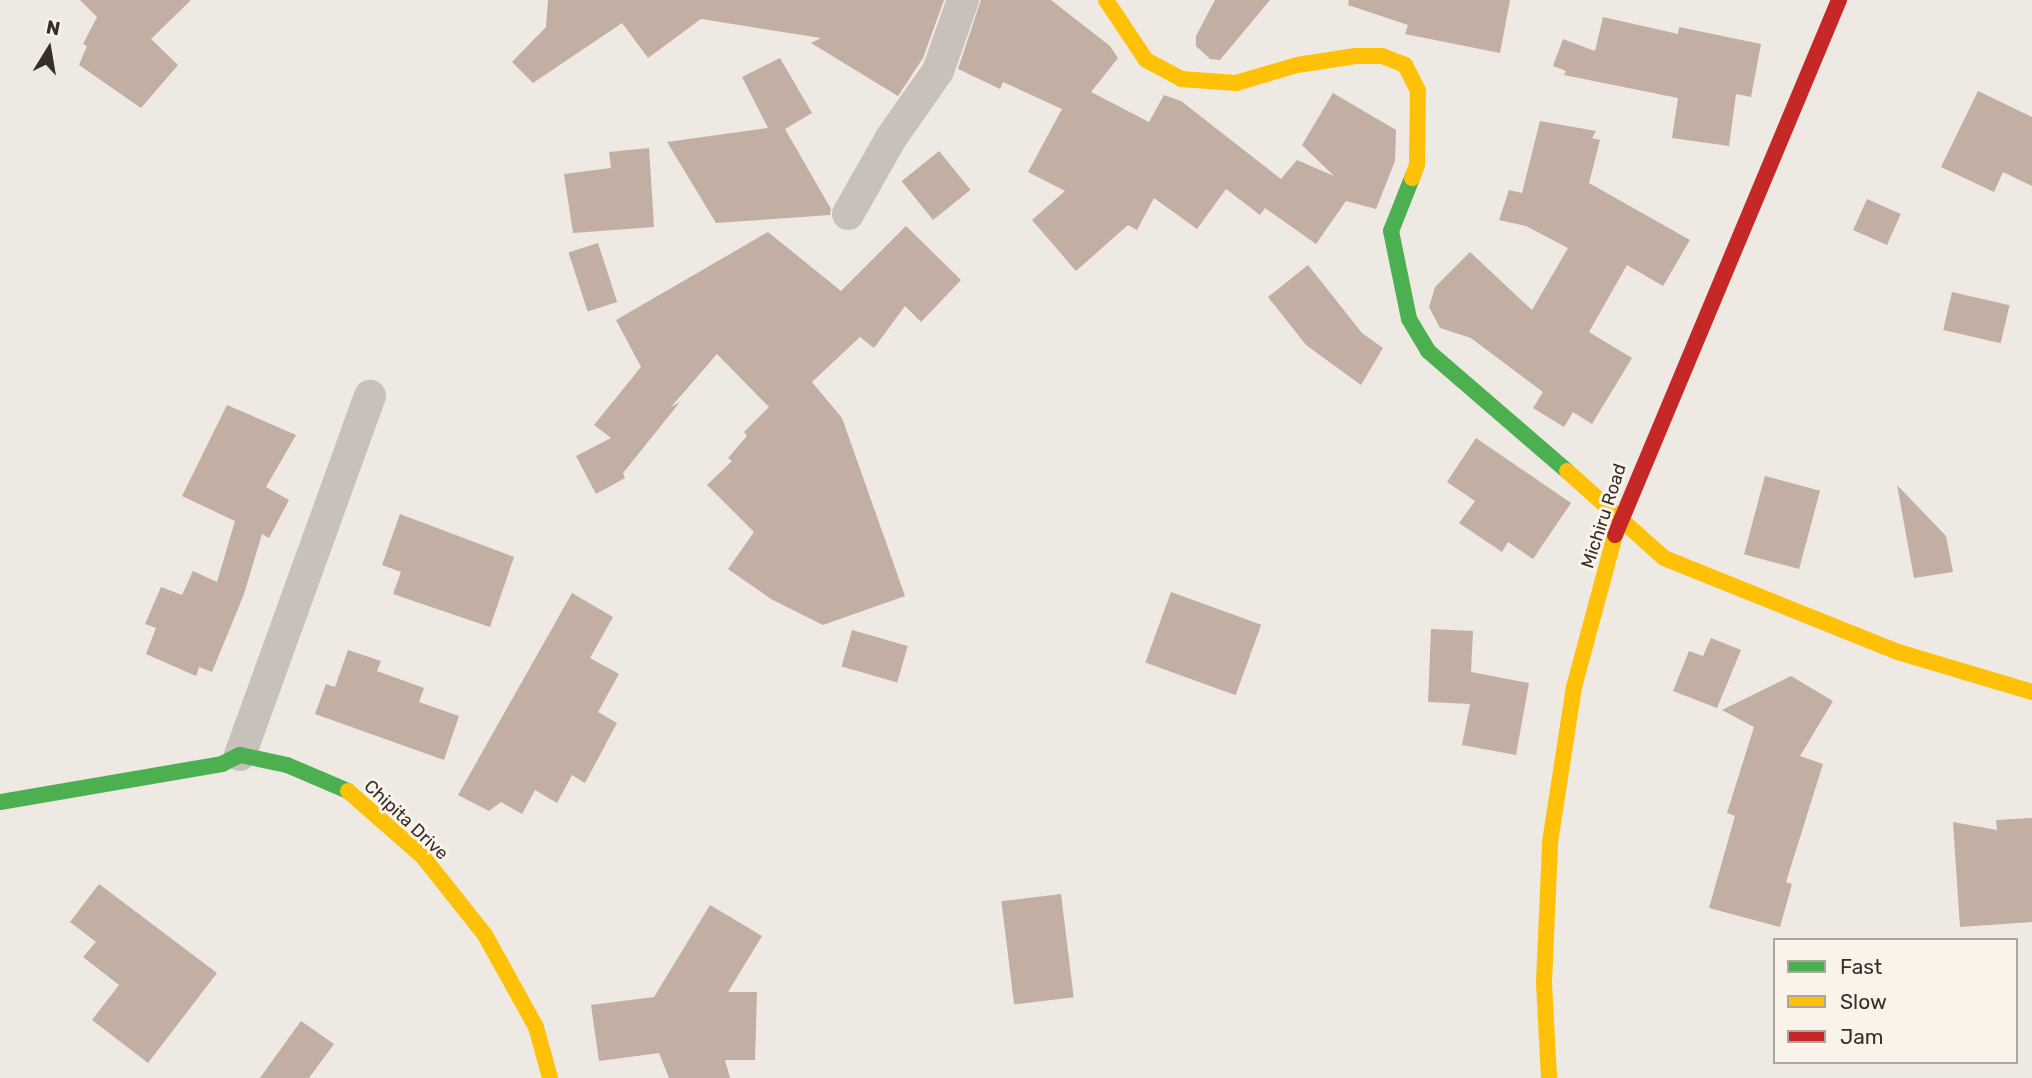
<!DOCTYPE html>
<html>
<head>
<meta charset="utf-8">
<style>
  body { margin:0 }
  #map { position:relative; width:2032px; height:1078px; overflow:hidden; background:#eee9e2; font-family:Rubik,sans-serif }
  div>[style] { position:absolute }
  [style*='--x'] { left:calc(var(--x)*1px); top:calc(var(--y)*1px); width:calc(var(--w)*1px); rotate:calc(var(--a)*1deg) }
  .building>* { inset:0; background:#c2aea3; transform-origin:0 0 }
  .street>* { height:32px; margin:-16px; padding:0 16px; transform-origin:16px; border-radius:16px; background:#c7c1ba }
  .fast>* { height:16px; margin:-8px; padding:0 8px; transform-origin:8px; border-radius:8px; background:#4caf50 }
  .slow>* { height:16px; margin:-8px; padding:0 8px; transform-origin:8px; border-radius:8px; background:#ffc107 }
  .jam>* { height:16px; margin:-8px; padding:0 8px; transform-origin:8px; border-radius:8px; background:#c62828 }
  span { translate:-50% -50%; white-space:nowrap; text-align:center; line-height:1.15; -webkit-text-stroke:6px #faf3ea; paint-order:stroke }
  .street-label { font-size:18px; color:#382e29 }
  .legend { position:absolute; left:1773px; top:938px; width:245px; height:126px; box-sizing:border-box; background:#faf3ea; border:2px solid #aca49d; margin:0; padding:9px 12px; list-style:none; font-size:21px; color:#382e29 }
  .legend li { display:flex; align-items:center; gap:14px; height:35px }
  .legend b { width:35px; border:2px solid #aca49d }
  .north { position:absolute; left:14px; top:14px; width:70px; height:70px; -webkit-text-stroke:5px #faf3ea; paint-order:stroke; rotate:11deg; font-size:19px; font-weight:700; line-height:28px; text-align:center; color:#382e29 }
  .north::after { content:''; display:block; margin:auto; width:24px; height:32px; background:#382e29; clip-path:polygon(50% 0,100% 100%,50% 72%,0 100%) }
</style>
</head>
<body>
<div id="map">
  <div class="building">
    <div style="clip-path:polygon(80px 0,191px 0,151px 39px,178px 65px,141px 108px,79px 65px,87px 46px,83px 44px,97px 17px)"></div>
    <div style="clip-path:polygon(548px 0,944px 0,923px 58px,898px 96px,811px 43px,821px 38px,701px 19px,648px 58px,622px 23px,533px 83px,512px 62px,546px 27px)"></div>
    <div style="clip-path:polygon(981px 0,1051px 0,1110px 46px,1118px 58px,1091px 92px,1149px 122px,1164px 95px,1181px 101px,1281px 179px,1297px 160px,1334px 176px,1302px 145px,1333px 93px,1396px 130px,1395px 161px,1376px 209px,1346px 201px,1316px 244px,1265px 208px,1260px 215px,1226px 189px,1197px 229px,1154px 198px,1137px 230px,1128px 225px,1076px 271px,1032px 220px,1065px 191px,1028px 172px,1062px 109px,1003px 82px,1000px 89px,958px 69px)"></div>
    <div style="clip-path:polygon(1215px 0,1270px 0,1220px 60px,1210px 59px,1196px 46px,1196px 36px)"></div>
    <div style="clip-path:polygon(1349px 0,1510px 0,1500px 53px,1405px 34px,1408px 25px,1348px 5px)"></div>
    <div style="clip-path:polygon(1603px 17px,1678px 34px,1679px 27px,1761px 44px,1751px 97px,1736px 94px,1729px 146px,1672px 138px,1678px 98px,1564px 75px,1566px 71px,1553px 66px,1563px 39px,1595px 51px)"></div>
    <div style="clip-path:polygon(780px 58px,812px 113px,785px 129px,831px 209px,830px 215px,716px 223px,667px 142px,768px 128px,742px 77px)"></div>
    <div style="clip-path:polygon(1978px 91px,2032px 117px,2032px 186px,2003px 172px,1994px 192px,1941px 167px)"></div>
    <div style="clip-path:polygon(1540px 121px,1596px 131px,1592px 138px,1600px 140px,1589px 183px,1690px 240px,1663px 286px,1627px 265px,1589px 332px,1632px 358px,1592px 424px,1573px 412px,1564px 427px,1533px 408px,1543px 392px,1471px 338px,1440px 328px,1429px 307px,1435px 287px,1470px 252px,1532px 310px,1568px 248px,1526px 226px,1499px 220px,1509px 190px,1522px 193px)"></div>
    <div style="clip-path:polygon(649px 148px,654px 227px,573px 233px,564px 174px,611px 168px,609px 152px)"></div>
    <div style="left:939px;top:151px;width:50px;height:48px;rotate:51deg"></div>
    <div style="left:1867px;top:199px;width:37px;height:34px;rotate:24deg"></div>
    <div style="clip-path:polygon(906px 226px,961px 280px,921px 322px,905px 306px,874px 348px,860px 337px,812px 382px,842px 418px,905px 596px,823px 625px,771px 599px,728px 569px,754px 532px,707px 485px,732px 461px,728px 458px,747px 436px,744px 432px,769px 407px,717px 354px,671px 407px,680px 402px,623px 473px,625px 478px,596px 494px,576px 456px,611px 438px,594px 425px,641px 367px,616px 320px,768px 232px,841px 291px)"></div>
    <div style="left:598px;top:243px;width:62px;height:31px;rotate:72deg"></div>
    <div style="clip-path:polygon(1308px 265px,1362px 333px,1383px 348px,1361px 385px,1306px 345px,1268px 297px)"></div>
    <div style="left:1952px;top:292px;width:59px;height:39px;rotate:13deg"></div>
    <div style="clip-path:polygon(227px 405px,296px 435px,266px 487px,289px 500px,269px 538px,262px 534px,244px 594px,212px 672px,199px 667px,196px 676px,146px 654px,156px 628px,145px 624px,161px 587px,182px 595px,193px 571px,217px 582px,235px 521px,182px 496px)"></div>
    <div style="clip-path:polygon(1476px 438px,1571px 503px,1533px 559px,1508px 542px,1502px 552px,1459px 523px,1475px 501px,1447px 482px)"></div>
    <div style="left:1765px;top:476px;width:57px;height:81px;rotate:15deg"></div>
    <div style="clip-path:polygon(1897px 485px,1946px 536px,1953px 572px,1914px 578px)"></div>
    <div style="clip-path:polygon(400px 514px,514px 557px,490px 627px,393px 594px,401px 572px,382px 565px)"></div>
    <div style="left:1171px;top:592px;width:96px;height:75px;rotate:20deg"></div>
    <div style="clip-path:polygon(572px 593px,613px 617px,590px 658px,619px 674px,598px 712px,617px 723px,585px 783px,572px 775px,557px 803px,535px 790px,522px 814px,501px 802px,489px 811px,458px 795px)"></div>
    <div style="clip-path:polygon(1431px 629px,1473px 631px,1471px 672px,1529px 683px,1516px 755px,1462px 745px,1470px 704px,1428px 702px)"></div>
    <div style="left:852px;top:630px;width:58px;height:38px;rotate:16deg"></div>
    <div style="clip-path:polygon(1711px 638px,1741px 650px,1717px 708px,1673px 691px,1689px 651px,1703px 656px)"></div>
    <div style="clip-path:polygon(348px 650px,381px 661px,377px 671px,424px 688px,419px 702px,459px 716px,444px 760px,315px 714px,326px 684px,335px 687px)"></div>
    <div style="clip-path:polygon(1791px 676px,1833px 701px,1800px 756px,1823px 764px,1786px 882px,1792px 884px,1780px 927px,1709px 908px,1735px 816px,1727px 813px,1754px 727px,1722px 710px)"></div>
    <div style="clip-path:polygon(2032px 818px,2032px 922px,1960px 927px,1953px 822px,1997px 830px,1996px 820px)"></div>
    <div style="clip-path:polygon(99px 884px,217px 973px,148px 1063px,92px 1020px,119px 985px,83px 957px,96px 942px,70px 922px)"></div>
    <div style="left:1061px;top:894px;width:104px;height:60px;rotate:83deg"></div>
    <div style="clip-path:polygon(710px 905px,762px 936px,728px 992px,757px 992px,755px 1060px,725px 1060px,730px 1078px,669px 1078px,659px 1053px,599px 1061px,591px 1005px,654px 997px)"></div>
    <div style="clip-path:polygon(301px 1021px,334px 1044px,309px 1078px,260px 1078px)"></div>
  </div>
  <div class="street">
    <div style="--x:848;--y:214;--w:87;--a:-60.5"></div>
    <div style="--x:891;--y:138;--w:82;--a:-55"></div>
    <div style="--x:938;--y:71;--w:75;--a:-70.6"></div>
    <div style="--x:240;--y:755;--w:382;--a:-70.1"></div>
  </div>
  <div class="fast">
    <div style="--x:1412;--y:178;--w:57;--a:111.6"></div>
    <div style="--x:1391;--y:231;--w:90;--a:78.4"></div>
    <div style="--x:1409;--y:319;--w:37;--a:59"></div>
    <div style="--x:1428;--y:351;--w:184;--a:40.8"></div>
    <div style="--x:0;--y:802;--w:225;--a:-9.7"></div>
    <div style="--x:222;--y:764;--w:20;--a:-27"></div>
    <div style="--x:240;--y:755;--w:48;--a:12"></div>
    <div style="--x:287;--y:765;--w:66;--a:23.1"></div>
  </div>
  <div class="slow">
    <div style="--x:1106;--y:0;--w:72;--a:56.3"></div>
    <div style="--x:1146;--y:60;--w:40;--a:28"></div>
    <div style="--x:1181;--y:79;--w:55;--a:4.2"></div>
    <div style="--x:1236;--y:83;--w:64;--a:-16.4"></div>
    <div style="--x:1297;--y:65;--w:59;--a:-8.8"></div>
    <div style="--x:1355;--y:56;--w:27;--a:0"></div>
    <div style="--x:1382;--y:56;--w:25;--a:21"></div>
    <div style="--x:1405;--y:65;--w:29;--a:63"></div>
    <div style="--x:1418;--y:91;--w:74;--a:90.8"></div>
    <div style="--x:1417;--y:165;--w:14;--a:111"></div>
    <div style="--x:1567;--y:471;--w:130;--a:41.9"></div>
    <div style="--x:1664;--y:558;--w:252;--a:21.9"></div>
    <div style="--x:1898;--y:652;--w:140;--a:16.6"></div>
    <div style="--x:348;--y:791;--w:100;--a:41.3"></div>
    <div style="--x:423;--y:857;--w:100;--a:51.5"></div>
    <div style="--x:485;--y:935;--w:105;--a:61"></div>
    <div style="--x:536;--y:1027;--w:53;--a:74.6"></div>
    <div style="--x:1549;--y:1078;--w:96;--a:-93"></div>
    <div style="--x:1544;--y:982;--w:140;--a:-87.5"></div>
    <div style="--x:1550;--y:842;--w:157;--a:-81.2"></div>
    <div style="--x:1574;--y:687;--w:157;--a:-74.9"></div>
  </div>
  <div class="jam">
    <div style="--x:1615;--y:535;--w:580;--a:-67.28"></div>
  </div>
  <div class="street-label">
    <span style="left:1604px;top:516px;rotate:-72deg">Michiru Road</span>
    <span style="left:406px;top:820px;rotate:43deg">Chipita Drive</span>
  </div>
  <ul class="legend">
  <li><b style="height:9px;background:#4caf50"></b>Fast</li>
  <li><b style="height:9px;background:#ffc107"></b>Slow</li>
  <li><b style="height:9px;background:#c62828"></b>Jam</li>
  </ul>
  <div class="north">N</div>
</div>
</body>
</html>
